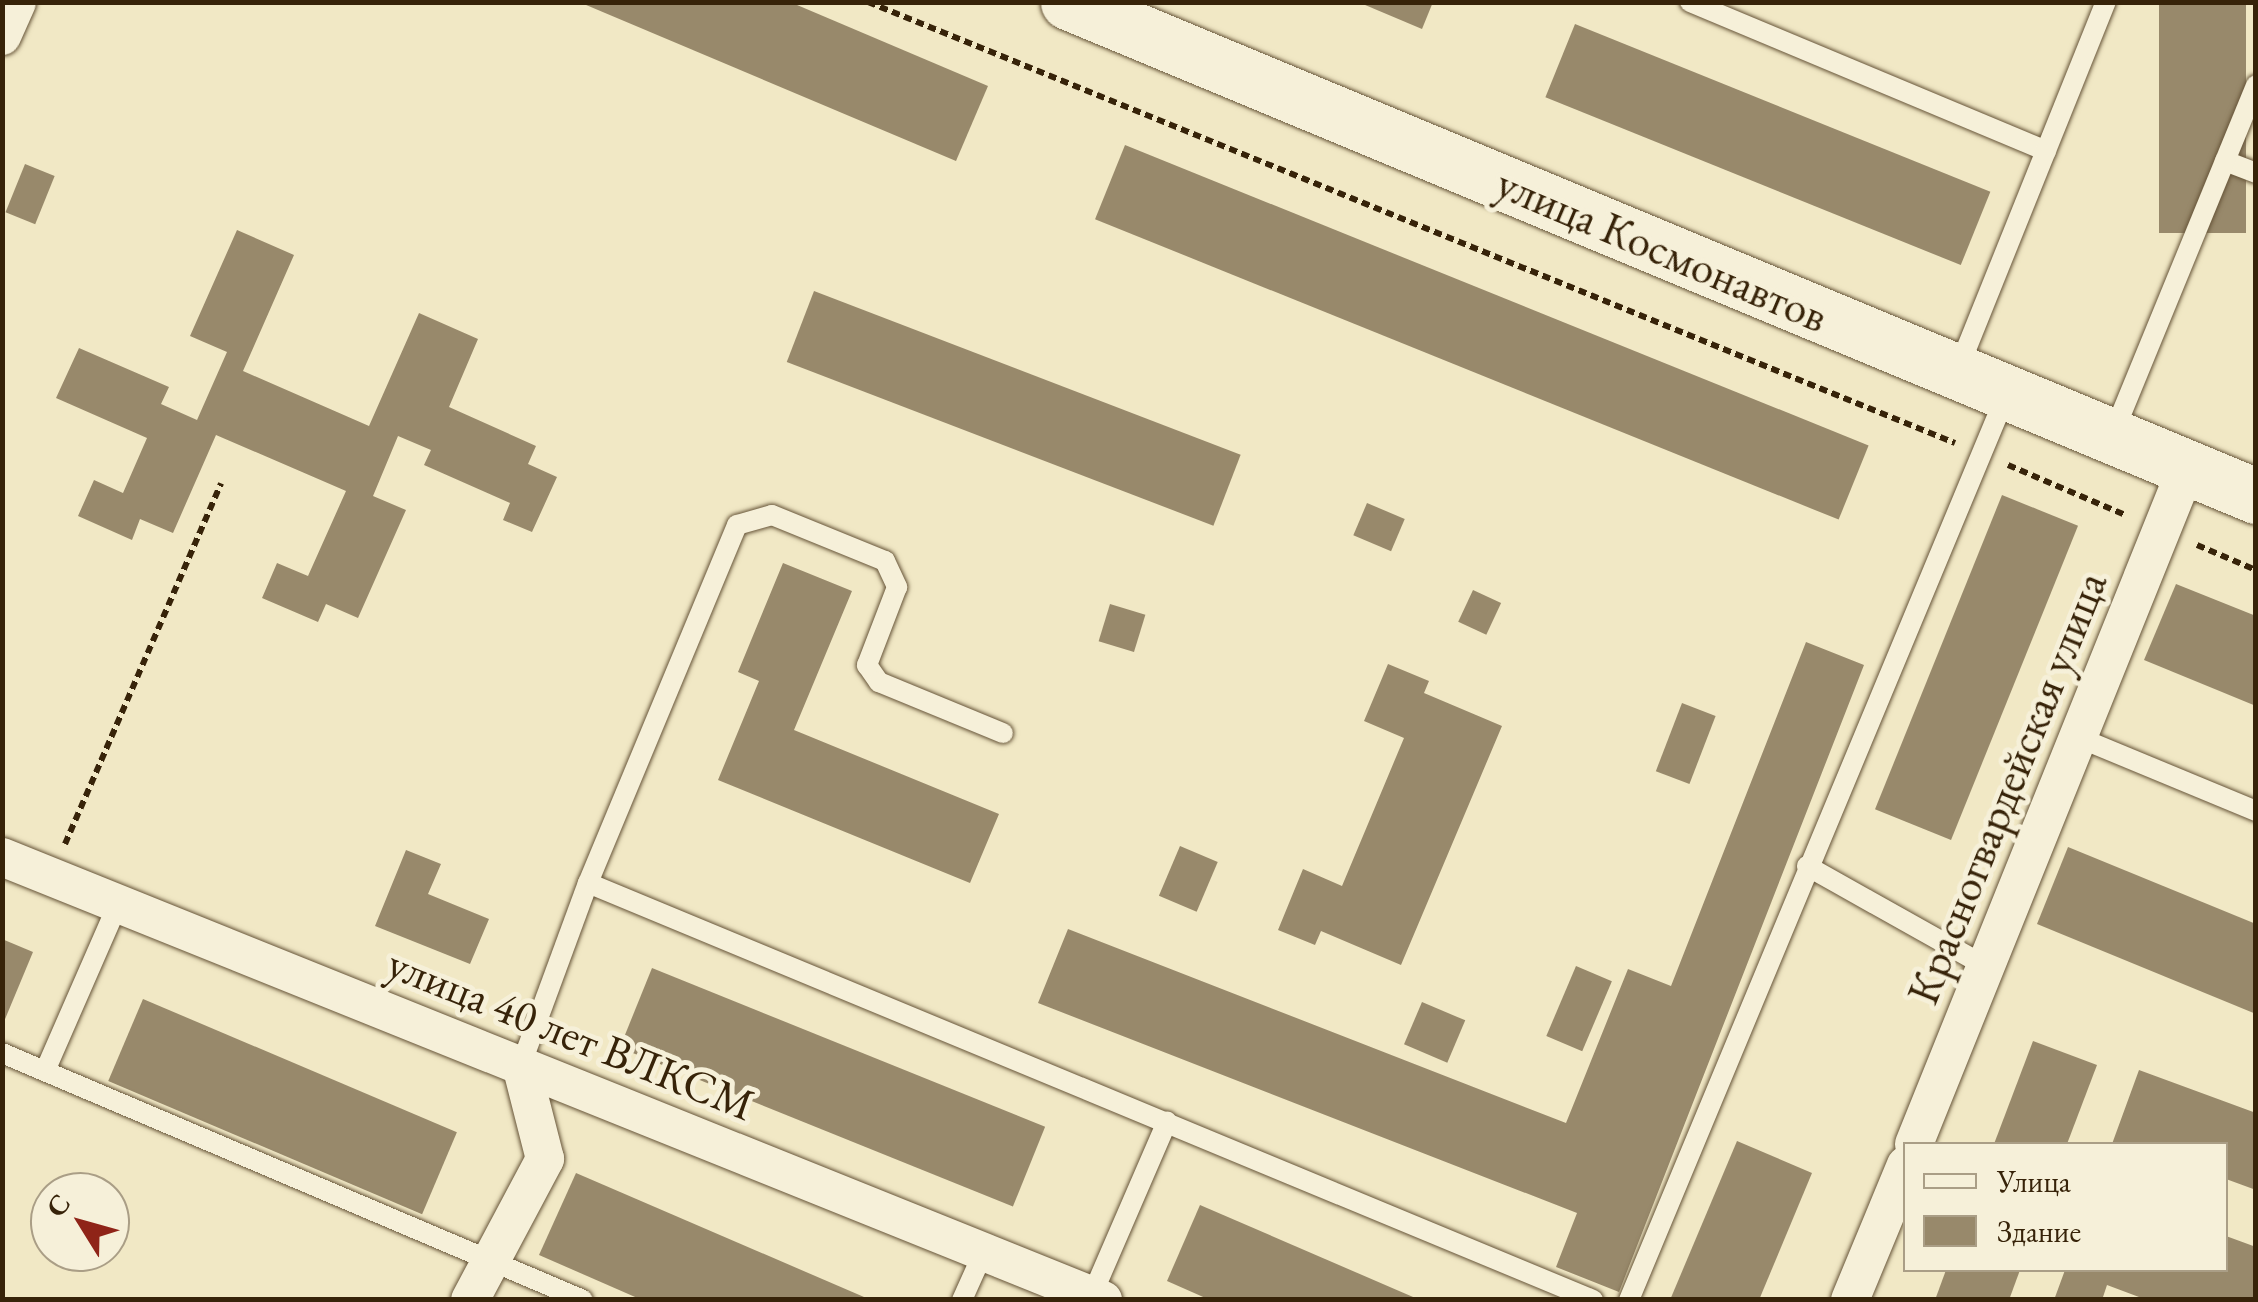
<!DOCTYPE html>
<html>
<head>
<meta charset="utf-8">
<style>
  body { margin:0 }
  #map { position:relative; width:2258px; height:1302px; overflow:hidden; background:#f1e8c5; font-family:"EB Garamond",serif }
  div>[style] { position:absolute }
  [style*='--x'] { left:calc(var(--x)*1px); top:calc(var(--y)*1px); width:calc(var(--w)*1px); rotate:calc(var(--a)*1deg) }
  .building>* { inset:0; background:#98896b; transform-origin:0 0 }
  .path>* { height:6px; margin-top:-3px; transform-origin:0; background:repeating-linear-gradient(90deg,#372309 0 8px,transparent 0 13px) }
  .roads { filter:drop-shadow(0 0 2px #665438) drop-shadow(0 0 2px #665438) }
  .lane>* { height:20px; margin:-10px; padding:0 10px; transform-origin:10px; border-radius:10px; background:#f6f0d9 }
  .street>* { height:38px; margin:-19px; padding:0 19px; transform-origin:19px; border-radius:19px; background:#f6f0d9 }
  .secondary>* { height:55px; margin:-27.5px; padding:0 27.5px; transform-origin:27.5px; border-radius:27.5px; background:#f6f0d9 }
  span { translate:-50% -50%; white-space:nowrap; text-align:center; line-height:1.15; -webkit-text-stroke:10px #f6f0d9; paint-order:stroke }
  .street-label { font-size:45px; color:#372309 }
  .frame { position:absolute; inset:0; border:5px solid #372309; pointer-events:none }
  .legend { position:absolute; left:1903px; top:1142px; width:325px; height:130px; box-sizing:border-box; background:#f6f0d9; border:2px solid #aa9e86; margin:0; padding:12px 18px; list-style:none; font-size:30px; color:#372309 }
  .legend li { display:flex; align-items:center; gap:20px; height:50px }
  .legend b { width:50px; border:2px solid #aa9e86 }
  .north { position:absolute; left:30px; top:1172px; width:100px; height:100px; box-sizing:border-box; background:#f6f0d9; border:2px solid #aa9e86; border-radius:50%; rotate:307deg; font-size:28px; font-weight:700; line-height:40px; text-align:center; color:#372309 }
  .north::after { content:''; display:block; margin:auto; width:35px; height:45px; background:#8f2418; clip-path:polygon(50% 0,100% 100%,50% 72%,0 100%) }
</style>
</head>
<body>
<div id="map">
  <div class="building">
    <div style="clip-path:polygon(579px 2px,790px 2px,988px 86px,956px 161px)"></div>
    <div style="clip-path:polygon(1358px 2px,1433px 2px,1422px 29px)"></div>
    <div style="left:2159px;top:2px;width:87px;height:231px"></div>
    <div style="left:1575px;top:24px;width:448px;height:79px;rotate:22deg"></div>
    <div style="left:1125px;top:145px;width:802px;height:80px;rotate:22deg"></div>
    <div style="left:25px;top:164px;width:32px;height:52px;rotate:22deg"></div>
    <div style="clip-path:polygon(237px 230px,294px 255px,243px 371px,369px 426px,419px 313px,478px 339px,449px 407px,536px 446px,528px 464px,557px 477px,532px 532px,503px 520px,510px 503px,424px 465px,431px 450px,398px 436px,373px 496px,406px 510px,358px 618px,326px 604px,318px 622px,262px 598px,277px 563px,308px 576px,346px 491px,216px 435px,173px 533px,140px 519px,132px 540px,78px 516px,94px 480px,123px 493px,147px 438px,56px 398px,79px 348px,169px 387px,161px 404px,197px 420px,227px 352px,190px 336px)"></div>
    <div style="left:814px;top:291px;width:457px;height:76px;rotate:21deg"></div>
    <div style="left:2002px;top:495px;width:82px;height:339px;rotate:22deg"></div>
    <div style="left:1367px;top:503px;width:41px;height:35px;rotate:23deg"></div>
    <div style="clip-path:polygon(783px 563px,852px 591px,794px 730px,999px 814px,970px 883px,718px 780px,759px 681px,738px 672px)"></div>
    <div style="clip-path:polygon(2176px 584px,2256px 616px,2256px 706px,2144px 660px)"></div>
    <div style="left:1473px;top:590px;width:31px;height:35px;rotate:25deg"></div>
    <div style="left:1110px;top:604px;width:37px;height:39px;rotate:17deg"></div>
    <div style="clip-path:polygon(1806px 642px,1864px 665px,1619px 1292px,1556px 1267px,1577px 1213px,1038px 1003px,1068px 929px,1566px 1123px,1628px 969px,1671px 986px)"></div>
    <div style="clip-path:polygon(1388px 664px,1429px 681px,1424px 693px,1502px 726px,1401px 965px,1321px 931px,1315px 945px,1278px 930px,1303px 869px,1342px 886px,1404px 738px,1364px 721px)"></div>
    <div style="left:1682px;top:703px;width:36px;height:73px;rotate:21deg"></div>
    <div style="left:1180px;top:846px;width:41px;height:54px;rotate:23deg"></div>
    <div style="clip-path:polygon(2068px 847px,2256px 924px,2256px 1014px,2037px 924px)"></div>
    <div style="clip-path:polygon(406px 850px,441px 864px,428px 894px,489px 919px,470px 964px,375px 926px)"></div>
    <div style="clip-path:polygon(2px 939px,33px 952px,3px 1024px,2px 1024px)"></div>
    <div style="left:1576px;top:966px;width:39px;height:76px;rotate:23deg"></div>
    <div style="left:652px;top:968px;width:424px;height:86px;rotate:22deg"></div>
    <div style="left:143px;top:999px;width:341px;height:89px;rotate:23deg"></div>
    <div style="left:1422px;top:1002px;width:47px;height:46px;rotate:23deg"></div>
    <div style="clip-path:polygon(2033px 1041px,2097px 1065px,2067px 1144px,1994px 1144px)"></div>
    <div style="clip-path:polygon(2139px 1070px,2256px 1113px,2256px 1190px,2226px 1179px,2226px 1144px,2112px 1144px)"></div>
    <div style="clip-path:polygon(1737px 1141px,1812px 1173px,1759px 1300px,1670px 1300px)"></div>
    <div style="clip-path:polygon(576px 1173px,871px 1300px,642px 1300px,539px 1255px)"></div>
    <div style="clip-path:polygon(1200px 1205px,1420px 1300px,1210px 1300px,1167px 1281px)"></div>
    <div style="clip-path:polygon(2226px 1236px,2256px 1247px,2256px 1300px,2147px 1300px,2107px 1285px,2102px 1300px,2054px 1300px,2065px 1270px,2226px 1270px)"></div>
    <div style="clip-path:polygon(1946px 1270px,2020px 1270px,2009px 1300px,1935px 1300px)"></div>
  </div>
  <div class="path">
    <div style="--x:868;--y:2;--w:1173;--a:22.08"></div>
    <div style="--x:2008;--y:465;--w:127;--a:23.1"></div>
    <div style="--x:2197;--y:545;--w:64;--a:23"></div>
    <div style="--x:65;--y:844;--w:393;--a:-66.6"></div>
  </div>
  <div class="roads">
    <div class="lane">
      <div style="--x:1690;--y:2;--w:386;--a:22.7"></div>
      <div style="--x:2225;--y:161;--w:33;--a:21"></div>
      <div style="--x:1957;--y:372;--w:399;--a:-68.1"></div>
      <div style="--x:2113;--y:434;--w:377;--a:-67.7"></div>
      <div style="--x:2080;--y:738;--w:191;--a:22.5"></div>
      <div style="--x:1807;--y:866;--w:206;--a:29.3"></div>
      <div style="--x:588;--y:883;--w:388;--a:-67.4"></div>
      <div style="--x:737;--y:525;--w:36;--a:-16"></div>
      <div style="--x:772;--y:515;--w:122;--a:22.2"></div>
      <div style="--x:885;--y:561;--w:29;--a:65"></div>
      <div style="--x:897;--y:587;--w:84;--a:111"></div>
      <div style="--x:867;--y:665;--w:21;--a:55"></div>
      <div style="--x:879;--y:682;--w:134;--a:22.4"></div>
      <div style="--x:2;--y:1053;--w:631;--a:23.03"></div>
      <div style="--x:521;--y:1065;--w:194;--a:-69.8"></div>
      <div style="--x:588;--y:883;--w:1088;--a:22.53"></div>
      <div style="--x:45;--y:1071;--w:182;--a:-66.4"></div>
      <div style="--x:1092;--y:1295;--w:189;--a:-66.6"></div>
      <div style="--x:962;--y:1300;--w:54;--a:-65.8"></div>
      <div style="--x:1629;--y:1300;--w:980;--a:-67.38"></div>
    </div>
    <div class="street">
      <div style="--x:2;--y:36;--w:37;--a:-66"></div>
      <div style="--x:2;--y:857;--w:1187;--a:21.92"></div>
      <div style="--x:1914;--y:1144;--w:730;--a:-68.04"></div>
      <div style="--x:470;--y:1300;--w:160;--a:-62"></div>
      <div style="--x:545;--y:1159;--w:97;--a:-104.3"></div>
      <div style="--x:1850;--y:1300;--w:146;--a:-67.5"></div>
    </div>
    <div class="secondary">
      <div style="--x:1068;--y:2;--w:1287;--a:22.58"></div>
    </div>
  </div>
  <div class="street-label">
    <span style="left:1662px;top:250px;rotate:23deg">улица Космонавтов</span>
    <span style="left:2007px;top:788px;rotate:-68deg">Красногвардейская улица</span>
    <span style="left:571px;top:1034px;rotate:22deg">улица 40 лет ВЛКСМ</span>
  </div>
  <div class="frame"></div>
  <ul class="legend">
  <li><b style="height:12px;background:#f6f0d9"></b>Улица</li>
  <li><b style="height:28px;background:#98896b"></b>Здание</li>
  </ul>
  <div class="north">С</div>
</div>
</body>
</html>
